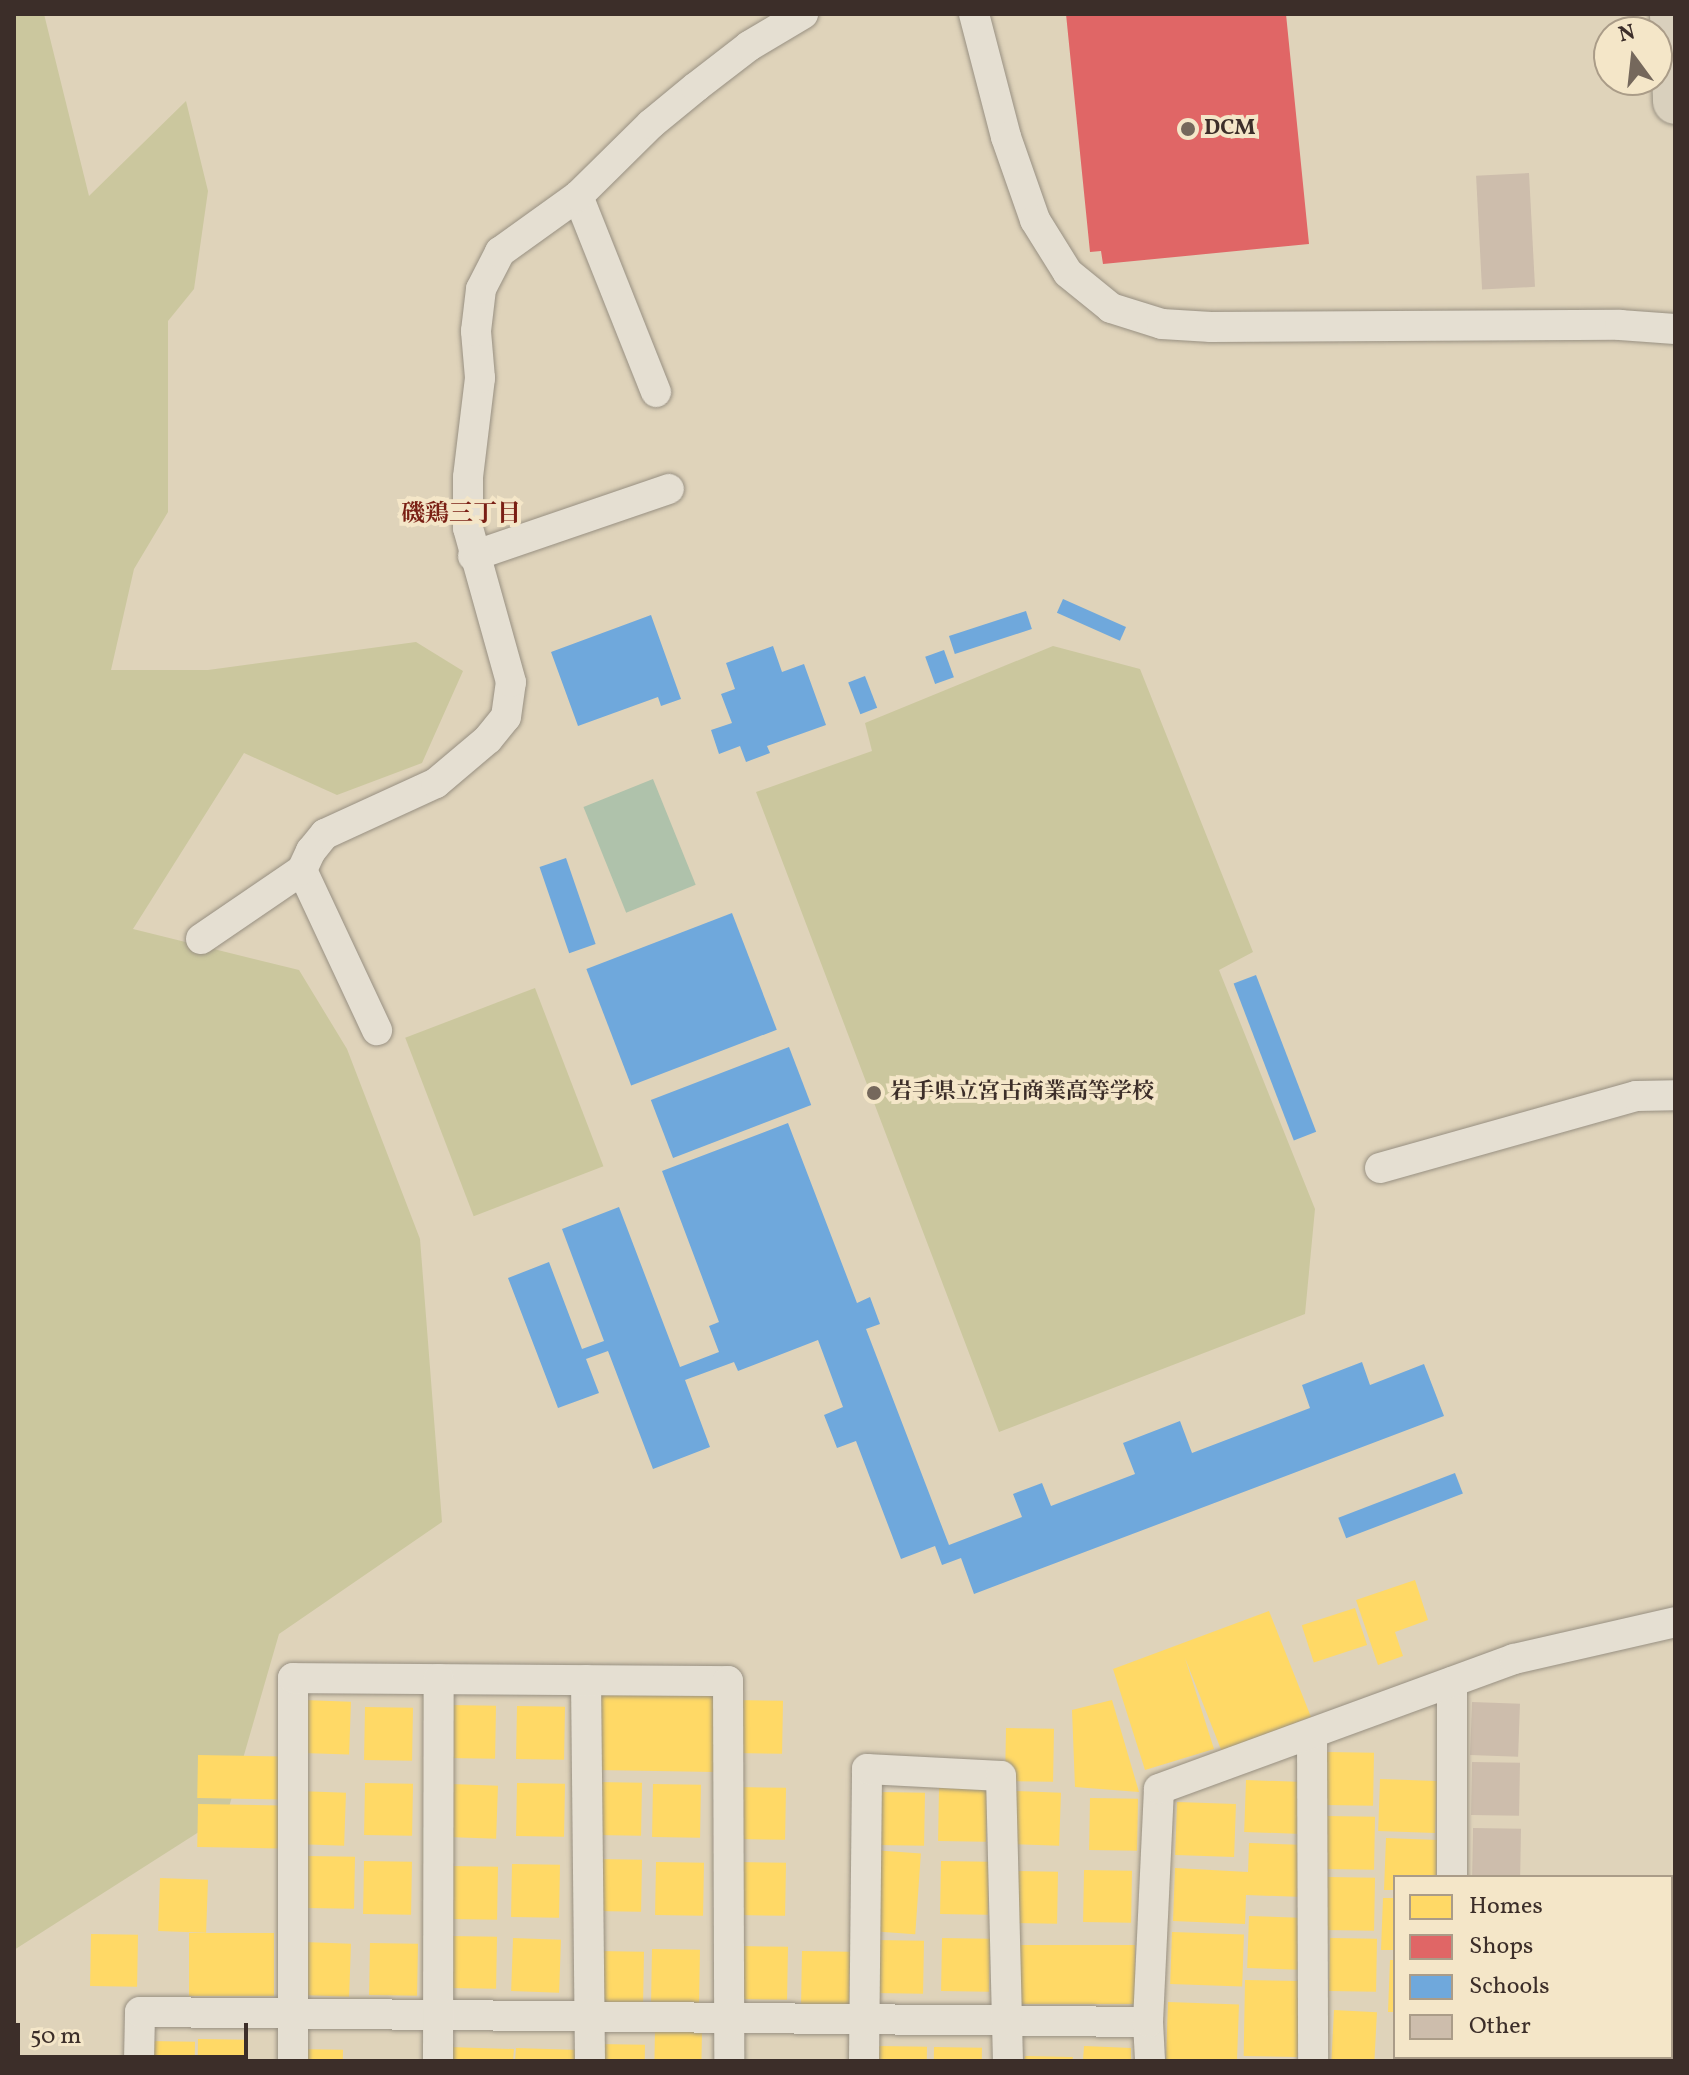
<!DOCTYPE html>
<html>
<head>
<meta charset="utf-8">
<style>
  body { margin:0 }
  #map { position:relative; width:1689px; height:2075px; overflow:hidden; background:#dfd3ba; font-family:Vollkorn,"Noto Serif JP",serif }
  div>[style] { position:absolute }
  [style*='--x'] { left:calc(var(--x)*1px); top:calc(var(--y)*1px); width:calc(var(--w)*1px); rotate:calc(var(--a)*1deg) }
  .green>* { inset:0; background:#cbc79e; transform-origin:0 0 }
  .water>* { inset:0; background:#afc2ab; transform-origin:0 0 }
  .homes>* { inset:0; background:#ffd966; transform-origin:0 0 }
  .shops>* { inset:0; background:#e06666 }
  .schools>* { inset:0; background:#6fa8dc; transform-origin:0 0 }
  .building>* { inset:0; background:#cdbdac; transform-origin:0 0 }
  .roads { filter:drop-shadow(0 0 2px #989082) drop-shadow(0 0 2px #989082) }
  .minor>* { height:30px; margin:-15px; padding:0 15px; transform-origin:15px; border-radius:15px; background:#e5dfd2 }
  .trunk>* { height:44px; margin:-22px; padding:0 22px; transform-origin:22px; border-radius:22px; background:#d9d0bd }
  .dots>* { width:22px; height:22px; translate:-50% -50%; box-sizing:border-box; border:4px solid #f4e6c8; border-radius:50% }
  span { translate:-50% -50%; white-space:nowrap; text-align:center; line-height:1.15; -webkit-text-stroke:8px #f4e6c8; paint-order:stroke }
  .poi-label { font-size:22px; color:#3c2e29; font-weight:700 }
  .left { translate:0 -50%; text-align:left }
  .neighbourhood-label { font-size:24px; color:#7a1f14; font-weight:700 }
  .frame { position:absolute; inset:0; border:16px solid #3c2e29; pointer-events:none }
  .legend { position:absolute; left:1393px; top:1875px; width:280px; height:184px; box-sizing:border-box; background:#f4e6c8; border:2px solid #aa9c88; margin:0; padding:10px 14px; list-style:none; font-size:24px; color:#3c2e29 }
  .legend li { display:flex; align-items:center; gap:16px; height:40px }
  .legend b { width:40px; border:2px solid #aa9c88 }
  .north { position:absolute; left:1593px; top:16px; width:80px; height:80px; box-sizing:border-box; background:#f4e6c8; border:2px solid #aa9c88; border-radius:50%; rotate:345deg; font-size:22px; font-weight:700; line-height:32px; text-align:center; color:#3c2e29 }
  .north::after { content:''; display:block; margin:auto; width:28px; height:36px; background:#75685c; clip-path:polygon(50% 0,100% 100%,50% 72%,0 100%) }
  .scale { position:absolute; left:16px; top:2023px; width:232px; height:36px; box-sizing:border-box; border:4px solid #3c2e29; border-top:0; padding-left:10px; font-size:24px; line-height:28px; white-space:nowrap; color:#3c2e29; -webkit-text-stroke:6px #f4e6c8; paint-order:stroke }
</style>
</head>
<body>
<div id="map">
  <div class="green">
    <div style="clip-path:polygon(14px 14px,44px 14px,89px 196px,186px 101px,208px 191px,194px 289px,168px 321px,168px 512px,134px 569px,111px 670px,208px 670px,416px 642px,463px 671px,422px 763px,337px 795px,244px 753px,133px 929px,299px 970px,347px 1049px,420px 1239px,442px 1522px,279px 1634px,227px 1814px,14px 1950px)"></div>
    <div style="clip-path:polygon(1053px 646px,1140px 669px,1253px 952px,1219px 970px,1315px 1209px,1305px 1314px,999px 1432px,756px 792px,872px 751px,865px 723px)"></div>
    <div style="left:535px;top:988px;width:191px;height:139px;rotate:69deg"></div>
  </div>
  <div class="water">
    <div style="left:653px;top:779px;width:114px;height:75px;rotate:68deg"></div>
  </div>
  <div class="homes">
    <div style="clip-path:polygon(1415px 1580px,1428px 1620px,1395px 1632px,1403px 1656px,1378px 1665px,1356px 1600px)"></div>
    <div style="left:1355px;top:1608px;width:39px;height:56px;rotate:72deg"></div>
    <div style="clip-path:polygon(1269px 1611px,1311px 1717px,1222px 1752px,1185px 1658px,1214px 1749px,1145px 1770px,1113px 1669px)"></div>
    <div style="left:598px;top:1694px;width:119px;height:76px;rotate:1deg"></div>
    <div style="left:304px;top:1700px;width:47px;height:53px;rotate:2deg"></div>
    <div style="left:735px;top:1700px;width:48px;height:53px;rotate:1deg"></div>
    <div style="clip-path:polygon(1112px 1700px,1139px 1792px,1075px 1787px,1072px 1710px)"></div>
    <div style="left:448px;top:1705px;width:48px;height:53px;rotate:1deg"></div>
    <div style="left:517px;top:1706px;width:48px;height:53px;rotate:1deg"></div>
    <div style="left:365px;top:1707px;width:48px;height:53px;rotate:1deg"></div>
    <div style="left:1006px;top:1728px;width:48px;height:53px;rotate:1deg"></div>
    <div style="left:1326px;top:1752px;width:48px;height:53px;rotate:1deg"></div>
    <div style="left:198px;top:1755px;width:82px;height:43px;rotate:1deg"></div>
    <div style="left:1380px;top:1779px;width:57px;height:52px;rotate:2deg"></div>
    <div style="left:1246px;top:1780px;width:58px;height:52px;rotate:2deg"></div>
    <div style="left:595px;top:1782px;width:47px;height:53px;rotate:1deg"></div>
    <div style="left:365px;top:1783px;width:48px;height:52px;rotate:1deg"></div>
    <div style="left:517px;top:1783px;width:48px;height:53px;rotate:1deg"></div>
    <div style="left:450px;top:1784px;width:48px;height:53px;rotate:2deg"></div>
    <div style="left:653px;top:1784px;width:48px;height:53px;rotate:1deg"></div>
    <div style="left:738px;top:1787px;width:48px;height:52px;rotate:1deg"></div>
    <div style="left:939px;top:1788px;width:48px;height:53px;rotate:1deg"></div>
    <div style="left:298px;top:1791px;width:48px;height:53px;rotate:2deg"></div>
    <div style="left:1013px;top:1791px;width:48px;height:53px;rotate:2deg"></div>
    <div style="left:877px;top:1792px;width:48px;height:53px;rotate:1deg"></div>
    <div style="left:1090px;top:1798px;width:48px;height:52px;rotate:1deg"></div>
    <div style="left:1177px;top:1802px;width:59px;height:53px;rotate:2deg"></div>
    <div style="left:198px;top:1804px;width:82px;height:43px;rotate:1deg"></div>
    <div style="left:1327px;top:1816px;width:48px;height:53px;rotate:1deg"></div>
    <div style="clip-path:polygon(1386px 1838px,1437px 1840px,1436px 1877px,1395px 1877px,1395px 1890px,1384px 1890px)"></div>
    <div style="clip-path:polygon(1249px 1843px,1305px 1845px,1303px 1897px,1246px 1895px,1245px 1924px,1173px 1921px,1175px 1868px,1248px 1872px)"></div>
    <div style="left:872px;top:1850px;width:49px;height:81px;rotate:4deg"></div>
    <div style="left:307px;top:1856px;width:48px;height:52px;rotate:1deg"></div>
    <div style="left:594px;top:1859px;width:48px;height:52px;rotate:1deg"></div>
    <div style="left:364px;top:1861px;width:48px;height:53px;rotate:1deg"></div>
    <div style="left:941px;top:1861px;width:48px;height:53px;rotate:1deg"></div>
    <div style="left:656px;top:1862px;width:48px;height:53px;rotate:1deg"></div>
    <div style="left:738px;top:1862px;width:48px;height:53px;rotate:1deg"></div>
    <div style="left:512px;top:1864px;width:48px;height:53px;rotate:1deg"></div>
    <div style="left:450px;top:1866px;width:48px;height:53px;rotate:1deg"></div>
    <div style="left:1084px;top:1870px;width:48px;height:52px;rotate:1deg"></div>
    <div style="left:1010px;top:1871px;width:48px;height:52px;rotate:1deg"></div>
    <div style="left:1327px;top:1877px;width:48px;height:53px;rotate:1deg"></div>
    <div style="left:160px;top:1878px;width:48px;height:53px;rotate:2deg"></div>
    <div style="clip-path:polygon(1383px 1898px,1395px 1898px,1395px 1950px,1381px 1950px)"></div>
    <div style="left:1249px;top:1916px;width:58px;height:52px;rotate:2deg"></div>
    <div style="left:1172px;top:1932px;width:72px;height:52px;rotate:2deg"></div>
    <div style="left:274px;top:1933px;width:63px;height:85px;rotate:90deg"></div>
    <div style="left:91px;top:1934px;width:47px;height:52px;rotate:1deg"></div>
    <div style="left:449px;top:1936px;width:48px;height:52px;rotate:1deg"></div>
    <div style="left:513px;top:1938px;width:48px;height:53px;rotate:2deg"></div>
    <div style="left:942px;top:1938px;width:48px;height:53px;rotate:1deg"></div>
    <div style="left:1330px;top:1938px;width:47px;height:53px;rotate:1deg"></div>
    <div style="left:876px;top:1940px;width:48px;height:53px;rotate:1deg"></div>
    <div style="left:303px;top:1942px;width:48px;height:53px;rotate:2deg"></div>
    <div style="left:370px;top:1943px;width:48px;height:52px;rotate:1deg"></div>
    <div style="left:1015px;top:1945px;width:120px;height:59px"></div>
    <div style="left:740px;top:1946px;width:48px;height:53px;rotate:1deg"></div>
    <div style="left:652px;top:1949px;width:48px;height:53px;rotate:1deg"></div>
    <div style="left:596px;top:1951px;width:48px;height:53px;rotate:1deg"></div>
    <div style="left:802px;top:1951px;width:48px;height:53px;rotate:1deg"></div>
    <div style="clip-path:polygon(1390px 1960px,1395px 1960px,1395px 2012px,1388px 2012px)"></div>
    <div style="left:1245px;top:1980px;width:54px;height:76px;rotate:1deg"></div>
    <div style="left:1168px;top:2002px;width:71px;height:59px;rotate:2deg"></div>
    <div style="left:1334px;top:2010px;width:43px;height:51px;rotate:3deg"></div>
    <div style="left:655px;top:2029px;width:47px;height:32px;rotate:1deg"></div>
    <div style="left:198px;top:2039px;width:48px;height:22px;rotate:1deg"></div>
    <div style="left:147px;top:2041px;width:48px;height:20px;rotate:1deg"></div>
    <div style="left:597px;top:2044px;width:48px;height:17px;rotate:1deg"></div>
    <div style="left:879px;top:2046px;width:48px;height:15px;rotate:1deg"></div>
    <div style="clip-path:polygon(1084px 2046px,1131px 2048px,1131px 2061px,1083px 2061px)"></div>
    <div style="clip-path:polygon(449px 2047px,514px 2049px,513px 2061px,449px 2061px)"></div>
    <div style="left:934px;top:2047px;width:48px;height:14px;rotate:1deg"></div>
    <div style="clip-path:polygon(516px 2048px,580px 2050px,580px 2061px,515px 2061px)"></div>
    <div style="left:295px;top:2049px;width:48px;height:12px;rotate:1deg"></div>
    <div style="clip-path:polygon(1025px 2056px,1073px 2057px,1072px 2061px,1024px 2061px)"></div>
  </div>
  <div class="shops">
    <div style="clip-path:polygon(1066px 14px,1286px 14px,1309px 244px,1103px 264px,1101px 251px,1090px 252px)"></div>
  </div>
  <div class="schools">
    <div style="left:1063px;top:599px;width:69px;height:15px;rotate:24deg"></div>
    <div style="left:1026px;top:611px;width:19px;height:81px;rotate:72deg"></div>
    <div style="clip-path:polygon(651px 615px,681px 699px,661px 706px,658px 697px,578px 726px,551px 652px)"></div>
    <div style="clip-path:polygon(773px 646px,782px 672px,804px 664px,826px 725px,767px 746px,770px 753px,746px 762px,740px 746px,719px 754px,711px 730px,732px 723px,721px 694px,735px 689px,726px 663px)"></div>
    <div style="left:944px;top:650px;width:29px;height:20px;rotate:70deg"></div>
    <div style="left:865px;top:676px;width:34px;height:18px;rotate:69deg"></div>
    <div style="left:566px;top:858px;width:91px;height:28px;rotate:71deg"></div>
    <div style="left:732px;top:913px;width:125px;height:156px;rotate:69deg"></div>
    <div style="left:1256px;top:975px;width:168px;height:24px;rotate:69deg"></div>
    <div style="left:789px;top:1047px;width:62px;height:148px;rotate:69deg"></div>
    <div style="clip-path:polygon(788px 1123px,857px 1303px,870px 1297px,880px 1324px,866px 1329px,949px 1545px,1022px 1517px,1013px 1494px,1042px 1483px,1051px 1506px,1135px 1474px,1123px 1443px,1180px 1421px,1192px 1453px,1310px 1408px,1302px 1385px,1362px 1362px,1370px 1385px,1424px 1364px,1444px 1416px,974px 1594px,961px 1558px,942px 1565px,935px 1546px,901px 1559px,856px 1441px,837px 1448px,824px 1415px,843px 1407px,818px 1340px,738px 1371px,734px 1362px,685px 1380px,710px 1447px,653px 1469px,608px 1351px,586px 1359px,599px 1393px,558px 1408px,508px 1278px,549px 1262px,582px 1349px,604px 1341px,562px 1229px,619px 1207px,680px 1367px,719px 1352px,709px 1326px,719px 1322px,662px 1171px)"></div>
    <div style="left:1455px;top:1473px;width:22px;height:125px;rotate:69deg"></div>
  </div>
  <div class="building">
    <div style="left:1529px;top:173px;width:114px;height:53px;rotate:87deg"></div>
    <div style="left:1472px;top:1702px;width:48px;height:53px;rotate:2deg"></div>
    <div style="left:1472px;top:1762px;width:48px;height:53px;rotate:1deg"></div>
    <div style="left:1473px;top:1828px;width:48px;height:49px;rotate:1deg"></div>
    <div style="left:1518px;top:2057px;width:87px;height:4px"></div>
  </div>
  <div class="roads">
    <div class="minor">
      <div style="--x:974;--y:14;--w:127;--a:75.4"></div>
      <div style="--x:1006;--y:137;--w:88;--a:70.7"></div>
      <div style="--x:1035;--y:220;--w:62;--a:58.1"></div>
      <div style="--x:1068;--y:273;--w:55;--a:39.1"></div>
      <div style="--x:1111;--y:308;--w:53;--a:17.4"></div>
      <div style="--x:1162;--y:324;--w:49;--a:3.5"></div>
      <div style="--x:1211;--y:327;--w:409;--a:-0.3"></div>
      <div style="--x:1620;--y:325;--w:55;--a:4.2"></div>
      <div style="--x:578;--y:196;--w:211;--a:68.3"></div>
      <div style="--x:473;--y:556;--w:207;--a:-18.9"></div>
      <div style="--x:302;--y:870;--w:177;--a:64.9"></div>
      <div style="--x:201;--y:939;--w:122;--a:-34.3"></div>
      <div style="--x:302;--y:870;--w:21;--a:-65"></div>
      <div style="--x:311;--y:851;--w:22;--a:-51"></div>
      <div style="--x:325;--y:834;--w:122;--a:-24.7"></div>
      <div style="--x:436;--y:783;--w:68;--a:-40.2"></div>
      <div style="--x:488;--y:739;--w:28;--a:-51"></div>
      <div style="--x:506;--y:717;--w:35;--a:-82"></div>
      <div style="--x:511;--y:682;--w:160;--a:-105.6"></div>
      <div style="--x:468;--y:528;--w:51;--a:-90"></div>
      <div style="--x:468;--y:477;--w:100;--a:-83.1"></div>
      <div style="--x:480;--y:378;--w:47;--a:-94.9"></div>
      <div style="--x:476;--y:331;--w:42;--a:-83.2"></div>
      <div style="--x:481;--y:289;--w:42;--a:-62.8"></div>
      <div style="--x:500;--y:252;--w:96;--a:-35.7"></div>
      <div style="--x:578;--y:196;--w:103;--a:-44.6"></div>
      <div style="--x:651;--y:124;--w:58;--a:-39.4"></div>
      <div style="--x:696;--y:87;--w:67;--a:-37.7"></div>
      <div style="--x:749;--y:46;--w:63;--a:-30.7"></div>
      <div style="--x:1380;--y:1168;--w:266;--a:-15.7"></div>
      <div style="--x:1636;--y:1096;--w:39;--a:-1"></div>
      <div style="--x:586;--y:1680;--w:381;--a:89.4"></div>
      <div style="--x:1312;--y:1734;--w:327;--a:89.8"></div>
      <div style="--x:1452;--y:1877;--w:195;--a:-90"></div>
      <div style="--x:1148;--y:2022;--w:39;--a:87"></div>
      <div style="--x:139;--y:2061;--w:49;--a:-88.8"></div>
      <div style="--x:140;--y:2012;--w:1008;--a:0.57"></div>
      <div style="--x:1148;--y:2022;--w:233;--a:-87.3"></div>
      <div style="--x:1159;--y:1789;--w:378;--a:-20.1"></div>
      <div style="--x:1514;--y:1659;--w:165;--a:-12.9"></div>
      <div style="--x:293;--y:2061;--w:383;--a:-90"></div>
      <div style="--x:293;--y:1678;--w:435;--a:0.4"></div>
      <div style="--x:728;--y:1681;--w:380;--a:89.8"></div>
      <div style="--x:438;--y:2061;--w:382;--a:-89.9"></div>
      <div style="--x:864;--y:2061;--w:292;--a:-89.4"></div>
      <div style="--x:867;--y:1769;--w:134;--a:3"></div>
      <div style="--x:1001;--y:1776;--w:285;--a:88.6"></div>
      <div style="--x:1451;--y:2061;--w:4;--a:-90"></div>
    </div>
    <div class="trunk">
      <div style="--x:1672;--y:14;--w:88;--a:88"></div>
    </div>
  </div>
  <div class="dots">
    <div style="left:1188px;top:129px;background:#75685c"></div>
    <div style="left:874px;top:1093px;background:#75685c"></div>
  </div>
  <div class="poi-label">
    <span class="left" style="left:1204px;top:129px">DCM</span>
    <span class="left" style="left:890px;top:1093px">岩手県立宮古商業高等学校</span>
  </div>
  <div class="neighbourhood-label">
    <span style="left:461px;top:516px">磯鶏三丁目</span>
  </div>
  <div class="frame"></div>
  <ul class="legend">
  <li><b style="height:22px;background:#ffd966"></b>Homes</li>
  <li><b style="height:22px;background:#e06666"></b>Shops</li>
  <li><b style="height:22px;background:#6fa8dc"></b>Schools</li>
  <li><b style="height:22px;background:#cdbdac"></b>Other</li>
  </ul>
  <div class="north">N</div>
  <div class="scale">50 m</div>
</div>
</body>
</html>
